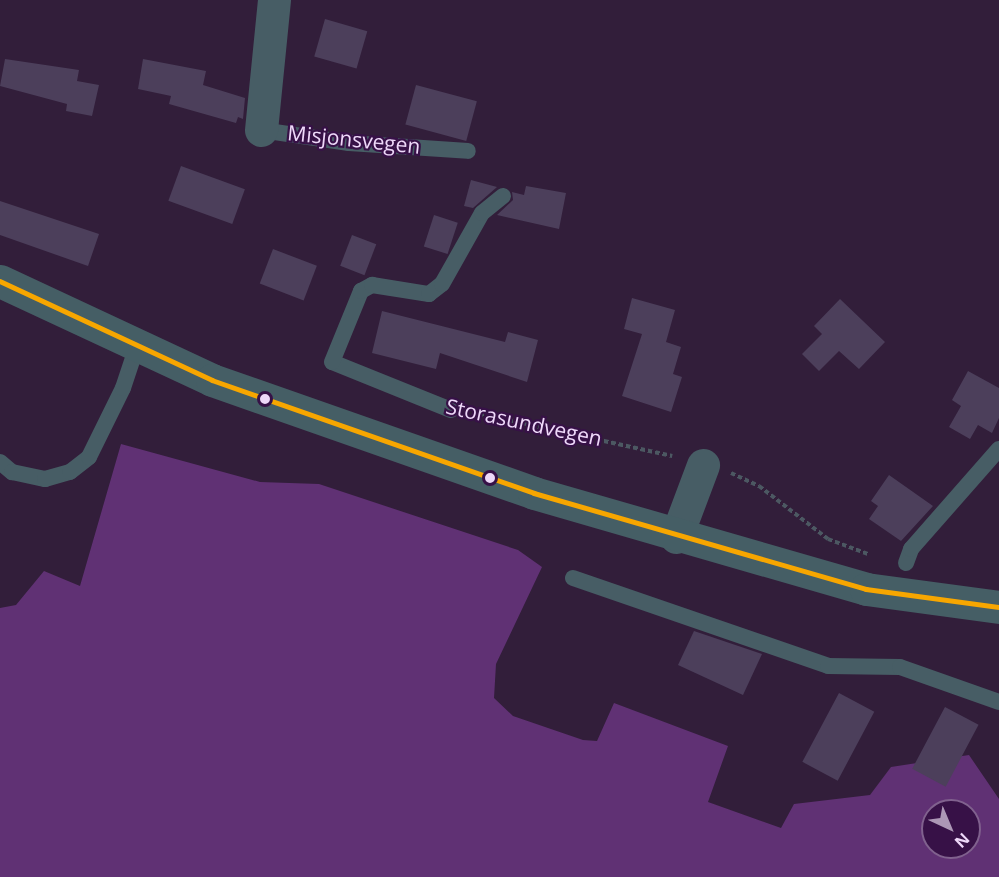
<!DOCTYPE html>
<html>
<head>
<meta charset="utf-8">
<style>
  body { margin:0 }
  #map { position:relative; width:999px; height:877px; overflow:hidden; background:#321e3a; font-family:"Open Sans",sans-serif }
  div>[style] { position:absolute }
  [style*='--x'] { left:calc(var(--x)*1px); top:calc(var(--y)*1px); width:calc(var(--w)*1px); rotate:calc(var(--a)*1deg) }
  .water>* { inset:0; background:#603174 }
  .building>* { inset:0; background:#4c3f5b; transform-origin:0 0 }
  .path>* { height:4px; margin-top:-2px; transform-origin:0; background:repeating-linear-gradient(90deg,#4c5862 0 4.5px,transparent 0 7.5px) }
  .lane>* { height:16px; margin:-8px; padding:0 8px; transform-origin:8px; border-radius:8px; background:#475d65 }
  .street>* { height:33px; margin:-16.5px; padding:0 16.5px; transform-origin:16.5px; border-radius:16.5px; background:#475d65 }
  .secondary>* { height:33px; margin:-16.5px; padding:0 16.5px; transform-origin:16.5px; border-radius:16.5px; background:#455e65 }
  .bus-1>* { height:4.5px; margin:-2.25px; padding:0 2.25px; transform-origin:2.25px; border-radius:2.25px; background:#f7a600 }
  .dots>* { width:16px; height:16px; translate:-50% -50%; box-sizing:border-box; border:3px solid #371147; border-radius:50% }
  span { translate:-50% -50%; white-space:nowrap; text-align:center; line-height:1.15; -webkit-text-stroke:4.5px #371147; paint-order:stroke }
  .street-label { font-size:21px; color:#eed8f9 }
  .north { position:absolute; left:921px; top:799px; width:60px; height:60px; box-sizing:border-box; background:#371147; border:2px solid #80618e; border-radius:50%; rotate:136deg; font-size:16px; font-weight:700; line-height:24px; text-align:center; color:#eed8f9 }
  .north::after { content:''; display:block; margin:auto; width:21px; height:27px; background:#ac97b6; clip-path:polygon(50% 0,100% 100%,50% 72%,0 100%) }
</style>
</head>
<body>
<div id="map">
  <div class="water">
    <div style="clip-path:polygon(evenodd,121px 444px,260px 482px,319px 484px,518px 550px,542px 567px,496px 664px,494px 698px,513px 716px,583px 740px,597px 741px,614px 703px,728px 746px,708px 802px,781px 828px,794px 804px,870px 795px,891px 767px,969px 755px,999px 799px,999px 877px,0 877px,0 608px,16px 605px,44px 571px,80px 586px,121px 444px,933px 811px,969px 811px,969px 847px,933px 847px,933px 811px)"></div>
  </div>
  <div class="building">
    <div style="left:325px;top:19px;width:44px;height:39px;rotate:16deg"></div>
    <div style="clip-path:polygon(5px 59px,79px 70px,77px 81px,99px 85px,92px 116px,66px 111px,67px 104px,0 86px)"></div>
    <div style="clip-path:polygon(143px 59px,206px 71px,203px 85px,245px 98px,243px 119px,238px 117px,236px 123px,169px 104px,171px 96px,138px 89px)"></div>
    <div style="left:416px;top:85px;width:63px;height:41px;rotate:15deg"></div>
    <div style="left:181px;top:166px;width:68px;height:37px;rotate:20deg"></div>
    <div style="clip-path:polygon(471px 180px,497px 187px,473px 208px,464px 206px)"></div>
    <div style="clip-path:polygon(526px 186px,566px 193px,559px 229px,497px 215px,513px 200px,512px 192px,524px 195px)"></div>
    <div style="clip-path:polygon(0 201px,99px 234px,88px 266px,0 235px)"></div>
    <div style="left:434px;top:215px;width:25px;height:33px;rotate:18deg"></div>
    <div style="left:352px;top:235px;width:26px;height:33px;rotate:21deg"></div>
    <div style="left:273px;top:249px;width:47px;height:37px;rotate:21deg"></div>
    <div style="clip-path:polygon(632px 298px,675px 310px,666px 342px,681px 347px,673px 374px,682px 377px,671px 412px,622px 396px,642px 334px,624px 329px)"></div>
    <div style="clip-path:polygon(840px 299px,885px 342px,859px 369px,839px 351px,819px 371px,802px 354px,822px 334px,814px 326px)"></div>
    <div style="clip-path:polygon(382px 311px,505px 342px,508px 332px,538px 340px,527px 382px,440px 353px,436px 369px,372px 353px)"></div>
    <div style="clip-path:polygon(968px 371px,999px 388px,999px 418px,992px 433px,978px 425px,970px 439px,949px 427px,961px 406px,952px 400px)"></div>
    <div style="clip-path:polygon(889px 475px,933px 506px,901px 541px,869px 519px,878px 506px,871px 501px)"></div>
    <div style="clip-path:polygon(694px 631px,762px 654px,743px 695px,678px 665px)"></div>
    <div style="left:839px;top:693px;width:40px;height:78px;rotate:28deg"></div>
    <div style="left:945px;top:707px;width:38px;height:70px;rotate:28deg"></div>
  </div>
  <div class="path">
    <div style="--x:472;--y:412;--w:205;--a:12.4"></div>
    <div style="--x:731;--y:473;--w:31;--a:25"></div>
    <div style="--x:759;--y:486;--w:87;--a:37.5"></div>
    <div style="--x:828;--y:539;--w:43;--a:20.6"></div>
  </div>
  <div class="lane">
    <div style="--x:261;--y:130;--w:89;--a:8.4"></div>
    <div style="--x:349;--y:143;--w:119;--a:3.8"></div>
    <div style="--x:451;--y:410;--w:128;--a:-158"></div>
    <div style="--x:332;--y:362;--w:77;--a:-67.8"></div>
    <div style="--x:361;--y:291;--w:13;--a:-29"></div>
    <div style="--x:372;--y:285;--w:58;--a:9"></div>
    <div style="--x:429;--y:294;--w:16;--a:-38"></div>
    <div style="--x:442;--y:284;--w:81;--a:-60.6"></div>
    <div style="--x:482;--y:213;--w:27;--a:-39"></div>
    <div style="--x:0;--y:462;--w:16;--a:40"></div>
    <div style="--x:12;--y:472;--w:34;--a:12"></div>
    <div style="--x:45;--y:479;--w:26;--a:-16"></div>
    <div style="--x:70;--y:472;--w:24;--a:-38"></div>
    <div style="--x:89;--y:457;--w:77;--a:-63.8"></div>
    <div style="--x:123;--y:388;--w:44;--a:-71.6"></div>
    <div style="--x:906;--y:563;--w:15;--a:-70"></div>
    <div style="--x:911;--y:549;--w:133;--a:-48.7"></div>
    <div style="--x:573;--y:578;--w:270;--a:19"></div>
    <div style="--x:828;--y:666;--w:72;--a:0.8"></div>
    <div style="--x:900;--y:667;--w:105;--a:19.5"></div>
  </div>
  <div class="street">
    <div style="--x:261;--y:130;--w:131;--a:-84.3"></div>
    <div style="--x:676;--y:537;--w:77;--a:-69.4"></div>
  </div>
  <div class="secondary">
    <div style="--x:0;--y:281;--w:234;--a:25"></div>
    <div style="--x:212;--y:380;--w:341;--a:19.3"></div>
    <div style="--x:534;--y:493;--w:346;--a:16.1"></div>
    <div style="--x:866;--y:589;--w:134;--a:7.7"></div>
  </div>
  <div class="bus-1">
    <div style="--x:0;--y:281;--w:234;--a:25"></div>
    <div style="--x:212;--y:380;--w:341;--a:19.3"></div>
    <div style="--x:534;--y:493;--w:346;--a:16.1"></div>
    <div style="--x:866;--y:589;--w:134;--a:7.7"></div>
  </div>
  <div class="dots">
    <div style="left:265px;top:399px;background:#eed8f9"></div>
    <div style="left:490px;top:478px;background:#eed8f9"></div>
  </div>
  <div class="street-label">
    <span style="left:354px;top:139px;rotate:6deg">Misjonsvegen</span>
    <span style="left:524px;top:422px;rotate:12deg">Storasundvegen</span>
  </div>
  <div class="north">N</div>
</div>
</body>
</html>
